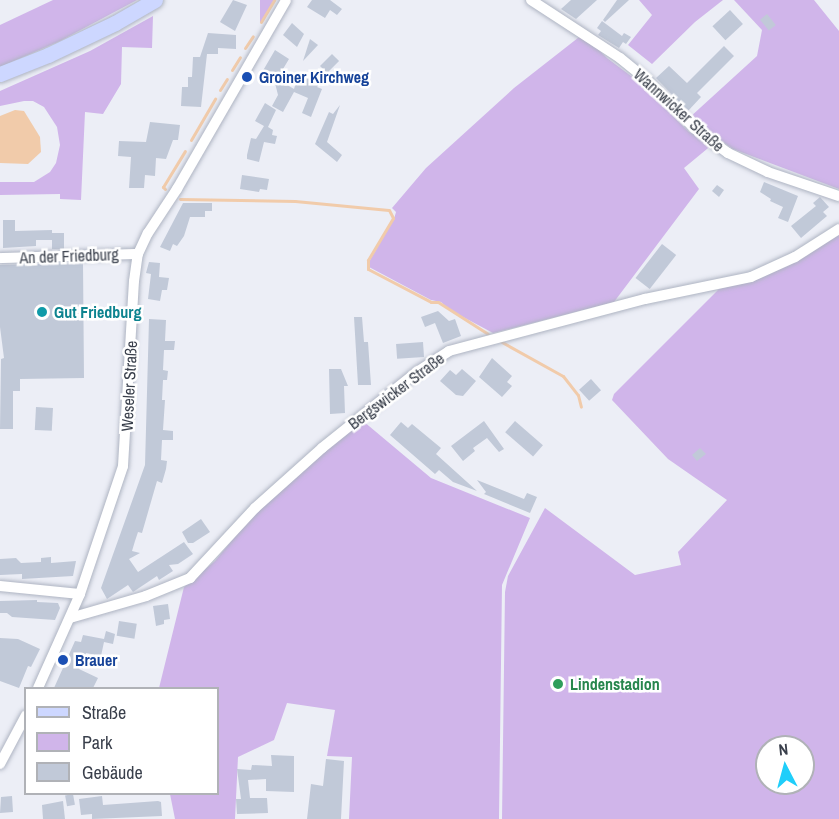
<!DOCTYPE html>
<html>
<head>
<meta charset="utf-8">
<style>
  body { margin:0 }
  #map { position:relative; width:839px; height:819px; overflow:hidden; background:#eceef6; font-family:"Archivo Narrow",sans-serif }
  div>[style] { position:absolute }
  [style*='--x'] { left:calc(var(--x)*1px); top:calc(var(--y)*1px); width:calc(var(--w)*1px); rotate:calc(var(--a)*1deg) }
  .green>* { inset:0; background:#d0b5ea }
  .water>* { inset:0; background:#f1cbaa }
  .stream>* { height:3px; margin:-1.5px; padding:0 1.5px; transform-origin:1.5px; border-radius:1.5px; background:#f1cbaa }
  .building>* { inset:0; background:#c1c9d8; transform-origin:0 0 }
  .roads { filter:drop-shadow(0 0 2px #aeb4c2) drop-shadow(0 0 2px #aeb4c2) }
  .street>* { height:10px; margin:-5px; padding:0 5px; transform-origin:5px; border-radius:5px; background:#fff }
  .secondary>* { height:15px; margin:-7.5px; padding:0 7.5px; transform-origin:7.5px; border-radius:7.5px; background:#cdd7ff }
  .dots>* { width:16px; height:16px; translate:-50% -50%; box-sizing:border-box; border:3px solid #fff; border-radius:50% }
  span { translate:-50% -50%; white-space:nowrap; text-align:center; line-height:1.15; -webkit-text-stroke:5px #fff; paint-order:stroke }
  .transit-label { font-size:16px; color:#164399; font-weight:700 }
  .left { translate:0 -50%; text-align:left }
  .street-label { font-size:16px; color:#393f4b }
  .culture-label { font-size:16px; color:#0d838f; font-weight:700 }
  .leisure-label { font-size:16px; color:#27864d; font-weight:700 }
  .legend { position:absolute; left:24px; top:687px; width:195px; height:108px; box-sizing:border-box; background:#fff; border:2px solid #b0b2b7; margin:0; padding:8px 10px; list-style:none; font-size:18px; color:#393f4b }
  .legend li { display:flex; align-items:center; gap:12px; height:30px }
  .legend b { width:30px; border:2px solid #b0b2b7 }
  .north { position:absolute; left:755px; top:735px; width:60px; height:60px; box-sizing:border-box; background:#fff; border:2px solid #b0b2b7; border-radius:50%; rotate:354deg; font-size:16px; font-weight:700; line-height:24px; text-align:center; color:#393f4b }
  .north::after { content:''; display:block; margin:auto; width:21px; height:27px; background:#1fcefa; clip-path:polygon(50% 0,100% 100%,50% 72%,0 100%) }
</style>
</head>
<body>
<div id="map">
  <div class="green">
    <div style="clip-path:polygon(53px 0,137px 0,60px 41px,0 67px,0 25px)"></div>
    <div style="clip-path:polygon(260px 0,275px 0,261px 23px,260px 22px)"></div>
    <div style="clip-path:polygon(639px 0,723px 0,695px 22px,652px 64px,628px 45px,652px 15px)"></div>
    <div style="clip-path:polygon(734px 0,814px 0,839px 31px,839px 189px,733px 149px,689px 118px,757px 56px,762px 30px)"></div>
    <div style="clip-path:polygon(153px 16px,152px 48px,122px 47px,121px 84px,103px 114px,85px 112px,81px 200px,60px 199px,60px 194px,0 195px,0 182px,34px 182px,50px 172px,56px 163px,60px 145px,57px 127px,44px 107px,33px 101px,24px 101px,0 106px,0 91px,90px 51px)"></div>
    <div style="clip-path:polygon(583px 34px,607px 58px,639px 82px,689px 132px,713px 144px,684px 168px,699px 189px,614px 302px,493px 333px,450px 310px,441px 302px,431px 300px,369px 267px,370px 260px,394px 219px,396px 212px,392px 208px,426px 168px,514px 88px)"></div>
    <div style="clip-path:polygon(evenodd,839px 235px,839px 819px,502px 819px,505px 592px,508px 576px,545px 508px,635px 575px,681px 565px,678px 552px,727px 500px,668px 459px,612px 400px,614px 394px,719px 289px,761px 278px,839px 235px,767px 747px,803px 747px,803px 783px,767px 783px,767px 747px)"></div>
    <div style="clip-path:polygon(363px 421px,431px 478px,530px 518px,502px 585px,499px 819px,349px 819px,352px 757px,327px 756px,335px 710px,287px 703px,274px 740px,238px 757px,235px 819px,175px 819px,170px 794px,218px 794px,218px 688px,159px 688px,184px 587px,215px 561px,253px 515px,324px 451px)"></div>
  </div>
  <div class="water">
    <div style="clip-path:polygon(15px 110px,24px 111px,40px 137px,41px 152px,28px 164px,0 163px,0 116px)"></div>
  </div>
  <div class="stream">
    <div style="--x:261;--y:22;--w:26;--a:-59"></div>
    <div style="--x:245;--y:48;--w:14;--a:-56"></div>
    <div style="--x:232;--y:70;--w:15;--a:-58"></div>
    <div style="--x:220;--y:90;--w:13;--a:-58"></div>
    <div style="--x:191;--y:140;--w:48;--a:-59.7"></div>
    <div style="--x:165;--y:189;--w:3;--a:-135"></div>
    <div style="--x:163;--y:187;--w:42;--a:-58.6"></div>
    <div style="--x:180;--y:199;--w:115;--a:1"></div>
    <div style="--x:295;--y:201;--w:94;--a:5.5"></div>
    <div style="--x:389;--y:210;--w:9;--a:63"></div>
    <div style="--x:393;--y:218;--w:49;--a:120.8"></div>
    <div style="--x:368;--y:260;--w:9;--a:90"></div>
    <div style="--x:368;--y:269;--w:71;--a:27.6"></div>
    <div style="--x:431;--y:302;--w:7;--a:0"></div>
    <div style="--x:438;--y:302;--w:59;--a:32.6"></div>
    <div style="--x:500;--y:341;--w:72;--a:29.1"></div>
    <div style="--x:563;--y:376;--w:24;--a:52"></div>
    <div style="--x:578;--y:395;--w:12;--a:76"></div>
  </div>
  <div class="building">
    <div style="clip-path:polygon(233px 0,247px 5px,235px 31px,220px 22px)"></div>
    <div style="clip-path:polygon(312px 0,330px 0,342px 9px,337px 15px,330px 10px,325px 18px,307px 7px)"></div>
    <div style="clip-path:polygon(571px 0,597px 0,576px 19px,561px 9px)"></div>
    <div style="clip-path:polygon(617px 0,629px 0,605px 22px,603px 20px)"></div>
    <div style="left:730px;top:10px;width:19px;height:24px;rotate:47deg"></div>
    <div style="left:767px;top:14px;width:14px;height:9px;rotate:51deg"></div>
    <div style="clip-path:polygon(602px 21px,622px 36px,624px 33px,631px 37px,626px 44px,623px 42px,619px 48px,598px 35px,601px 31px,597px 28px)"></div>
    <div style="clip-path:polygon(292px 23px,304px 34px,297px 47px,283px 35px)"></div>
    <div style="clip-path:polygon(208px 33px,236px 35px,236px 49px,218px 48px,218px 54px,207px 54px,201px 107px,181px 106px,182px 87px,188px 87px,188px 77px,192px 77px,193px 57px,200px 57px)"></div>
    <div style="clip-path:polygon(310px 39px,318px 45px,303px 61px)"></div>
    <div style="clip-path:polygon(724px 46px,734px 56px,697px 93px,701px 97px,688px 111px,656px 78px,669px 66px,687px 83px)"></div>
    <div style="clip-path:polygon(275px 50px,289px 59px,277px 79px,294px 89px,298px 76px,302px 78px,304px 75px,312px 78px,315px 74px,324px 79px,317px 87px,322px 89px,311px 117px,302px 113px,308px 98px,294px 92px,283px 112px,272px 106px,278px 95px,275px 83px,261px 74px)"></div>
    <div style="left:332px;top:54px;width:10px;height:17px;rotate:45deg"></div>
    <div style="clip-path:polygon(265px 103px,276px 110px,268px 127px,273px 130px,272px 135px,277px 136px,275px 144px,264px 142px,259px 162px,247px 159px,247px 155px,251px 138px,256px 139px,264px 126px,255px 121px)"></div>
    <div style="clip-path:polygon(340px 105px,327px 142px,342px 155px,337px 162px,315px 144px,329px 112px,333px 114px)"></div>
    <div style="clip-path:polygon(150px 122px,180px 125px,178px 140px,173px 140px,166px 159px,156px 158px,155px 176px,145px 175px,144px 188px,129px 188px,131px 157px,118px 156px,119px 141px,146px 142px)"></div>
    <div style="clip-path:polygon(242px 175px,269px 179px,267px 190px,260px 189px,259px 192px,240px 189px)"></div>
    <div style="clip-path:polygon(764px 182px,798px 196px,788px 222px,778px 218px,783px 207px,770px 201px,771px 199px,760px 192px)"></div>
    <div style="clip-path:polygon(717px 185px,724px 190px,719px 197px,712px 191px)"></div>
    <div style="clip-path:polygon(820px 197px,829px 207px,823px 212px,827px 216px,801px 238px,791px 226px,816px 206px,813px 203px)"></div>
    <div style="clip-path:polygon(183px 203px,212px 203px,212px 211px,205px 211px,205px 217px,190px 217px,184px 236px,177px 246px,173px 244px,170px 251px,160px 247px)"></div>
    <div style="clip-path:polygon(3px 220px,15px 220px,15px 231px,52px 230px,52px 233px,64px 233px,64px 249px,52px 249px,52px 240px,36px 240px,36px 246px,3px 248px)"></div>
    <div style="left:662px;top:244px;width:18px;height:43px;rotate:38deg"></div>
    <div style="clip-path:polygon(149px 262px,160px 263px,159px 277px,169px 278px,167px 290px,162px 290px,160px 301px,148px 299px,151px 274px,146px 273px)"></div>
    <div style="clip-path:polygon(83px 263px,84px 378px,20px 379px,20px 391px,13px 391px,13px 429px,0 429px,1px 359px,4px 358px,0 327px,0 265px)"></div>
    <div style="clip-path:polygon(438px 311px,449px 321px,455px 319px,461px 336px,443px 343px,435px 323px,425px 327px,421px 317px)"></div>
    <div style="clip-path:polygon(354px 317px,362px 317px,364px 342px,368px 342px,371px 385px,358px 385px)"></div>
    <div style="clip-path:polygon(149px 319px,166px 320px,165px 341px,175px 341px,174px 350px,164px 350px,163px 370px,168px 371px,167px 380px,163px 380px,162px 400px,165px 400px,163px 430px,173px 431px,173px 440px,162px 440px,161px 460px,167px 461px,166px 469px,162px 483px,157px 481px,142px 533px,138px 532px,135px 541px,132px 551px,140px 553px,129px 559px,138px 572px,184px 542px,193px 554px,178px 564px,169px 565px,173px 571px,159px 580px,157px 576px,133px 592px,128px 585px,107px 599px,101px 588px,145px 465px)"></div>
    <div style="left:423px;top:342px;width:15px;height:27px;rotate:86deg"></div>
    <div style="clip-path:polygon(492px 358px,512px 376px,507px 382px,512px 386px,502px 397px,479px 377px)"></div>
    <div style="clip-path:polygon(329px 369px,341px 369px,348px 386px,344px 386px,345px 413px,330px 414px)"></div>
    <div style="clip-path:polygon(462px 369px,476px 381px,463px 396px,456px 395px,440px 381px,450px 370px,456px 375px)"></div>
    <div style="left:591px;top:379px;width:15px;height:16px;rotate:48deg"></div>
    <div style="left:36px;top:407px;width:17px;height:23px;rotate:3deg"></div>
    <div style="clip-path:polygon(484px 421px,504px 449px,499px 452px,487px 438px,473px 448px,475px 451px,463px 461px,451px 446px)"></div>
    <div style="left:515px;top:421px;width:37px;height:15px;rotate:41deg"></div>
    <div style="clip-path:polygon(401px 422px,408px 428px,412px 424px,441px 448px,436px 454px,477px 491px,453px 482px,439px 470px,435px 474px,390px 435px)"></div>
    <div style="clip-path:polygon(700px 448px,706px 454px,697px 461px,692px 455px)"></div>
    <div style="clip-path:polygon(477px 480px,524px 499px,527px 493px,537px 497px,530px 513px,484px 494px,486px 492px)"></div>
    <div style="clip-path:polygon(201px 519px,210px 532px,193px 543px,188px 543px,182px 532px)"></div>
    <div style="clip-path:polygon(51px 557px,51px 563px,76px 561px,73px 576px,22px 579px,22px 574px,0 575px,0 559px,16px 558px,21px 563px,41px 562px,41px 558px)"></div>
    <div style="clip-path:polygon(37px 600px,37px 602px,58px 603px,60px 608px,55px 620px,12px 617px,7px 613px,0 613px,0 601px)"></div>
    <div style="clip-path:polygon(168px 604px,170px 619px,164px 620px,164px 624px,156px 626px,153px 606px)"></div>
    <div style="left:119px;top:621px;width:18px;height:15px;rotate:9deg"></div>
    <div style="clip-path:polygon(106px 631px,115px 634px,113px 644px,104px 642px,101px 656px,86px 653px,79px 669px,98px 678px,93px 688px,54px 688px,75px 641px,81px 642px,83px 635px,104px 639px)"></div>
    <div style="clip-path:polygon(0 638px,18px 639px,40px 649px,31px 667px,28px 666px,19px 688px,0 681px)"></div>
    <div style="clip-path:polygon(271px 755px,294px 756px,294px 792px,266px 791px,266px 779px,248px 780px,250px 798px,267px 798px,268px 813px,237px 814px,236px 799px,241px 799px,237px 769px,251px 770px,252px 765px,272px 766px)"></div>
    <div style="clip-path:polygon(326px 759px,344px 761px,341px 819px,307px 819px,311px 784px,323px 786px)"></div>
    <div style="left:73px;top:794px;width:11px;height:8px;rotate:80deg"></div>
    <div style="clip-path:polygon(12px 796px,13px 812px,0 813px,1px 797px)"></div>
    <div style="clip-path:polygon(102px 796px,103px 805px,158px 801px,161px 802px,162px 816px,92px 819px,92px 814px,81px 815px,79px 799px)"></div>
    <div style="clip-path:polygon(63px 801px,65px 819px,43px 819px,42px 805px)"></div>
  </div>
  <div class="roads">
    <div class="street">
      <div style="--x:531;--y:0;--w:106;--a:33.1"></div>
      <div style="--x:620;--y:58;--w:33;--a:39"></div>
      <div style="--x:646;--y:79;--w:70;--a:45.6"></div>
      <div style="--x:695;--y:129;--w:41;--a:36"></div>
      <div style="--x:728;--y:153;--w:44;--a:25.4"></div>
      <div style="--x:768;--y:172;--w:75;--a:18.7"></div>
      <div style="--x:0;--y:258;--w:138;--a:-1.7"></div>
      <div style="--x:0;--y:586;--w:80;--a:5.7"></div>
      <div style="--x:70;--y:618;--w:79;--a:-16.1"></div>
      <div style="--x:146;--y:596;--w:48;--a:-22.2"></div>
      <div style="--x:190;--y:578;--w:96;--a:-47.1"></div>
      <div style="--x:255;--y:508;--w:90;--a:-41.8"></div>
      <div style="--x:322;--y:448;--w:122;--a:-38.7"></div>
      <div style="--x:417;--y:372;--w:38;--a:-33"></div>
      <div style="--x:449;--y:351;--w:203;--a:-14.9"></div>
      <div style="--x:645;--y:299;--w:108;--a:-11.7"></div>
      <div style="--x:751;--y:277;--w:48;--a:-24.4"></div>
      <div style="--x:795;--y:257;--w:52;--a:-32.5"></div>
      <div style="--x:38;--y:688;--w:103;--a:-65.9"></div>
      <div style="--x:80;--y:594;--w:135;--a:-71.4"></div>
      <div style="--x:123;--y:466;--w:185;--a:-86.6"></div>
      <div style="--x:134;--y:281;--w:27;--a:-82"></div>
      <div style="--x:138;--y:254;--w:23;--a:-65"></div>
      <div style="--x:148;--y:233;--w:53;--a:-56.6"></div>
      <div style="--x:177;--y:189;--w:218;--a:-60"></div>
      <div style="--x:0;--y:764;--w:55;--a:-62"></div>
    </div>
    <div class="secondary">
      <div style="--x:0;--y:74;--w:52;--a:-21.6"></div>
      <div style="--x:48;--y:55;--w:74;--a:-25.5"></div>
      <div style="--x:115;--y:23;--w:46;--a:-29.9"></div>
    </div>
  </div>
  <div class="dots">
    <div style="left:247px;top:77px;background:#1a4fb4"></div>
    <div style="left:42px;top:312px;background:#0f9aa8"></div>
    <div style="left:63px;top:660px;background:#1a4fb4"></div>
    <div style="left:558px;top:684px;background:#2e9e5b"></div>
  </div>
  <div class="transit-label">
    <span class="left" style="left:259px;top:77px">Groiner Kirchweg</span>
    <span class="left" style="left:75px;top:660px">Brauer</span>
  </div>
  <div class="street-label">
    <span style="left:679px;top:110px;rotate:42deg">Wannwicker Straße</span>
    <span style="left:69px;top:256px;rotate:-2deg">An der Friedburg</span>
    <span style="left:129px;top:386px;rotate:-87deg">Weseler Straße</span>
    <span style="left:396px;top:391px;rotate:-37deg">Bergswicker Straße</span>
  </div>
  <div class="culture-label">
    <span class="left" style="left:54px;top:312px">Gut Friedburg</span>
  </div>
  <div class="leisure-label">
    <span class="left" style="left:570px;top:684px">Lindenstadion</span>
  </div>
  <ul class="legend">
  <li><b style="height:8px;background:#cdd7ff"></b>Straße</li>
  <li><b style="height:16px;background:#d0b5ea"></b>Park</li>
  <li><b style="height:16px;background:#c1c9d8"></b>Gebäude</li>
  </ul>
  <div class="north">N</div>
</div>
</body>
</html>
